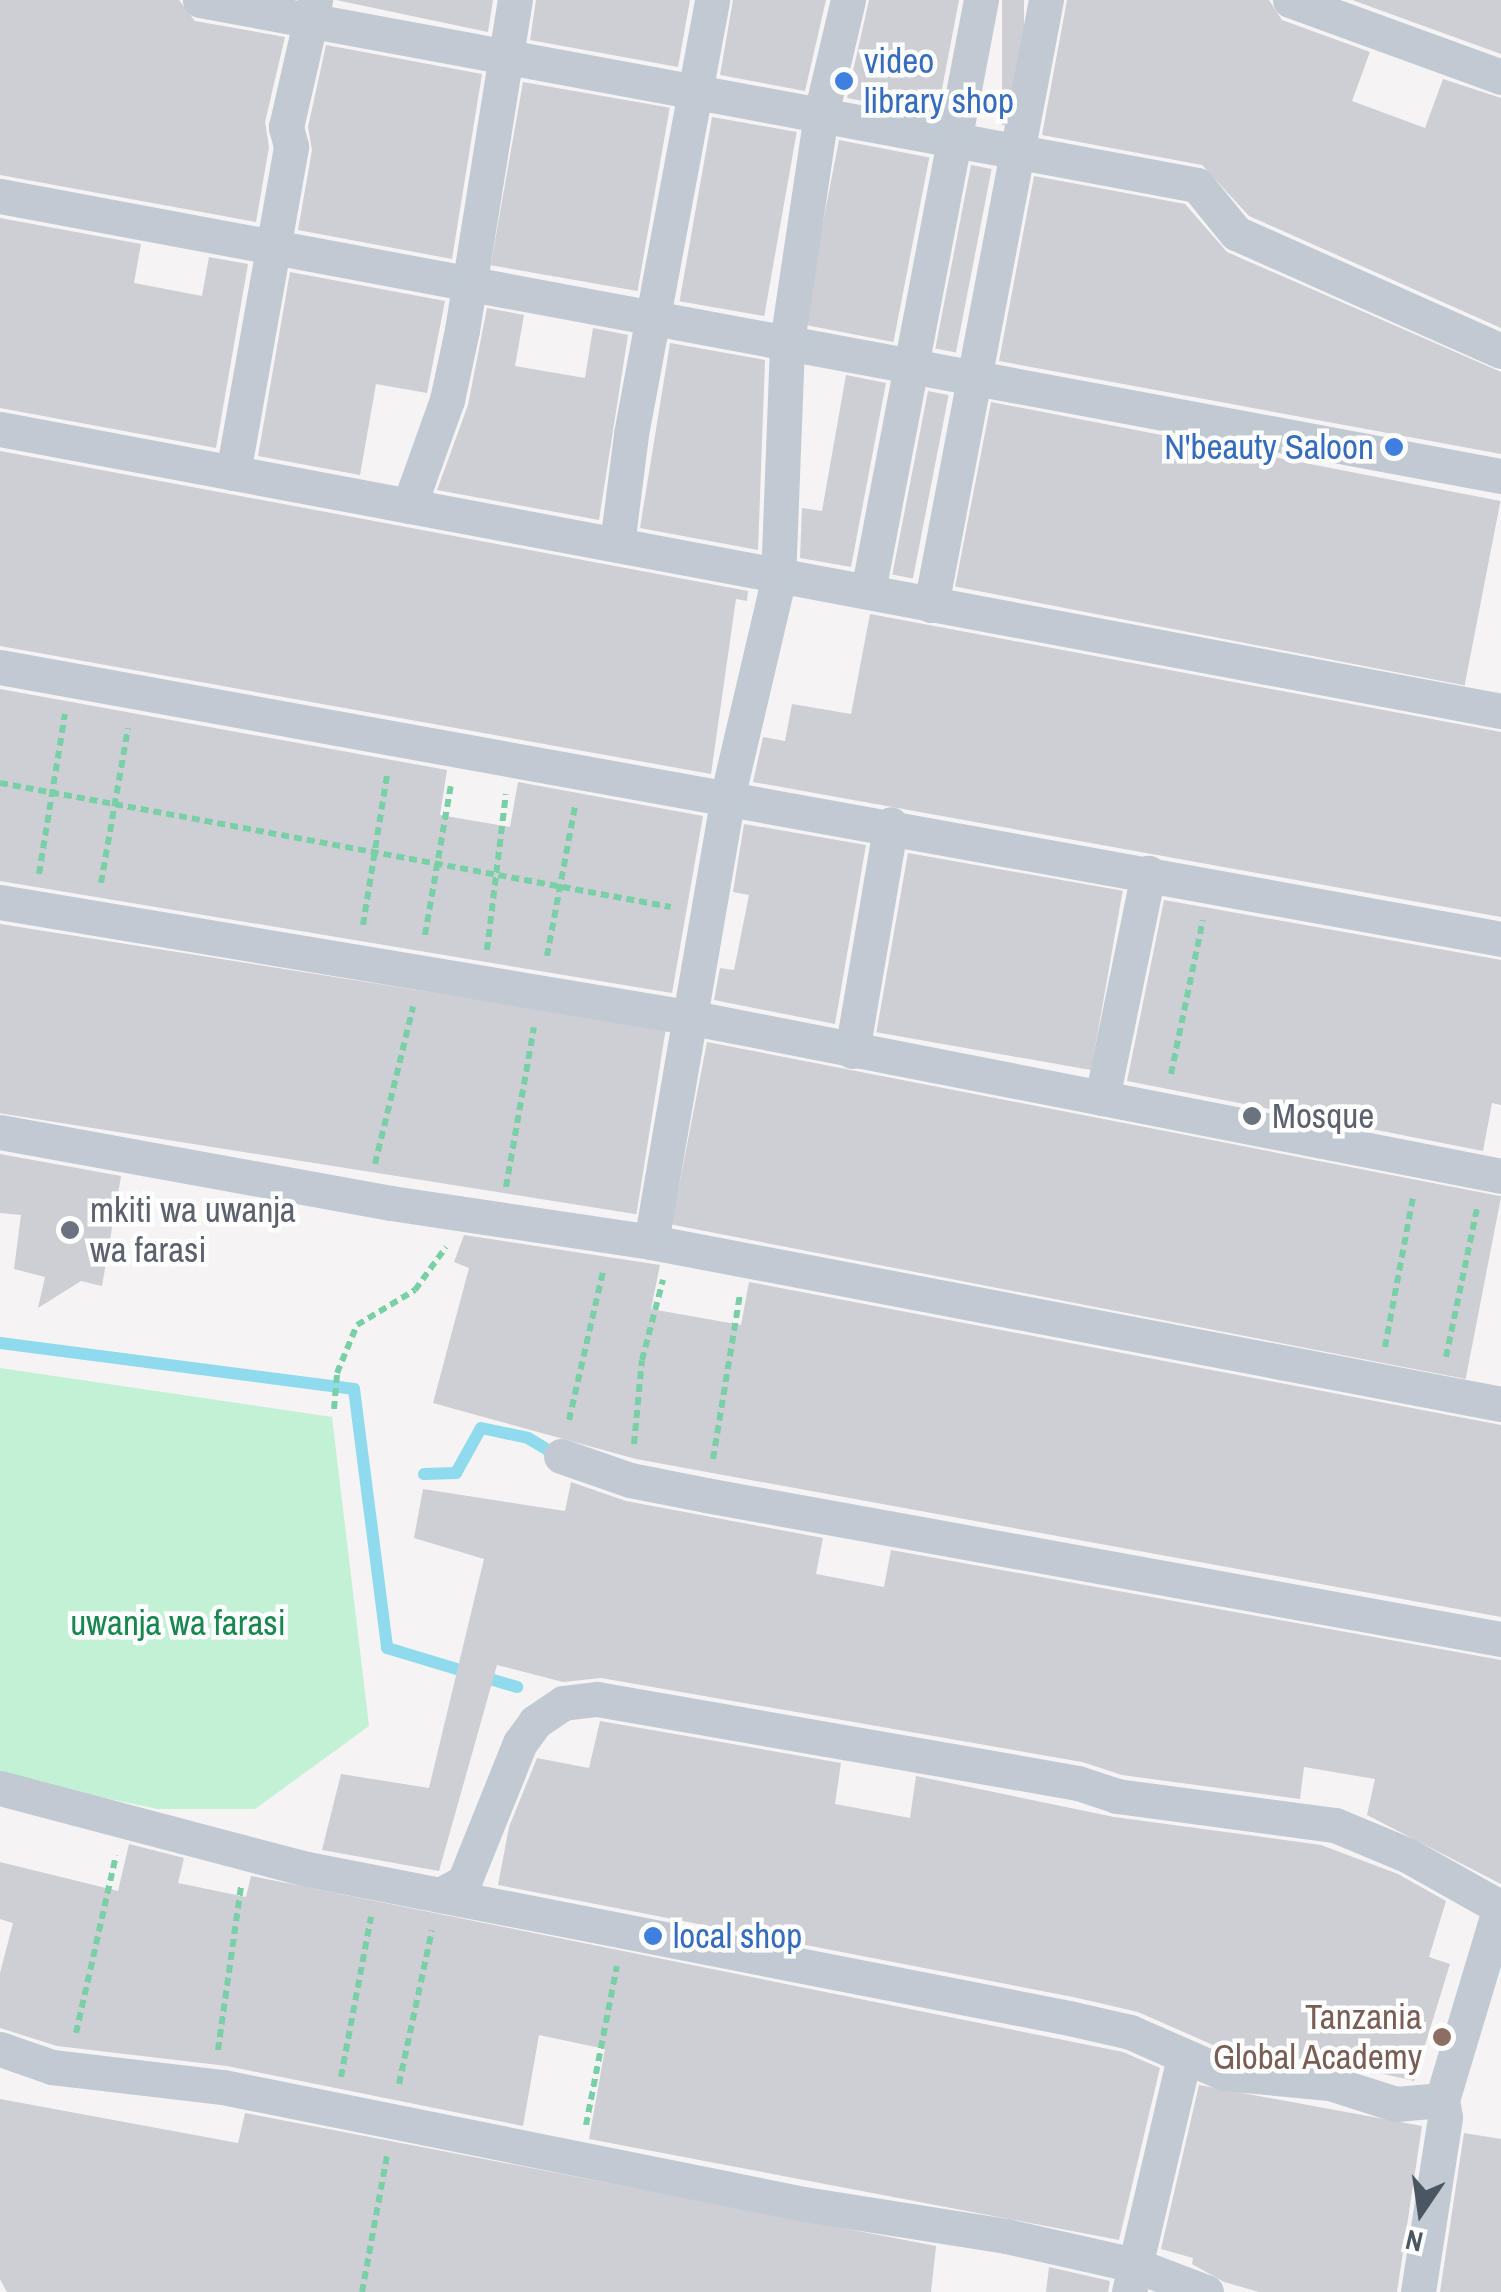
<!DOCTYPE html>
<html>
<head>
<meta charset="utf-8">
<style>
  body { margin:0 }
  #map { position:relative; width:1501px; height:2292px; overflow:hidden; background:#f5f3f3; font-family:"Archivo Narrow",sans-serif }
  div>[style] { position:absolute }
  [style*='--x'] { left:calc(var(--x)*1px); top:calc(var(--y)*1px); width:calc(var(--w)*1px); rotate:calc(var(--a)*1deg) }
  .green>* { inset:0; background:#c3f1d5 }
  .stream>* { height:12px; margin:-6px; padding:0 6px; transform-origin:6px; border-radius:6px; background:#90daee }
  .building>* { inset:0; background:#cdcfd5; transform-origin:0 0 }
  .path>* { height:6px; margin-top:-3px; transform-origin:0; background:repeating-linear-gradient(90deg,#7ad0a6 0 8px,transparent 0 13px) }
  .street>* { height:35px; margin:-17.5px; padding:0 17.5px; transform-origin:17.5px; border-radius:17.5px; background:#c1cad2 }
  .dots>* { width:28px; height:28px; translate:-50% -50%; box-sizing:border-box; border:5px solid #fff; border-radius:50% }
  span { translate:-50% -50%; white-space:nowrap; text-align:center; line-height:1.15; -webkit-text-stroke:9px #fff; paint-order:stroke }
  .shop-label { font-size:35px; color:#366cbe }
  .left { translate:0 -50%; text-align:left }
  .right { translate:-100% -50%; text-align:right }
  .worship-label { font-size:35px; color:#5b616d }
  .park-label { font-size:35px; color:#17864f }
  .education-label { font-size:35px; color:#785e54 }
  .north { position:absolute; left:1371px; top:2162px; width:100px; height:100px; -webkit-text-stroke:8px #fff; paint-order:stroke; rotate:193deg; font-size:28px; font-weight:700; line-height:40px; text-align:center; color:#4a5661 }
  .north::after { content:''; display:block; margin:auto; width:35px; height:45px; background:#4a5661; clip-path:polygon(50% 0,100% 100%,50% 72%,0 100%) }
</style>
</head>
<body>
<div id="map">
  <div class="green">
    <div style="clip-path:polygon(0 1368px,332px 1417px,369px 1726px,255px 1809px,158px 1809px,0 1776px)"></div>
  </div>
  <div class="stream">
    <div style="--x:0;--y:1343;--w:357;--a:7.4"></div>
    <div style="--x:354;--y:1389;--w:261;--a:82.7"></div>
    <div style="--x:387;--y:1648;--w:136;--a:16.7"></div>
    <div style="--x:424;--y:1474;--w:32;--a:-2"></div>
    <div style="--x:456;--y:1473;--w:51;--a:-60.9"></div>
    <div style="--x:481;--y:1428;--w:48;--a:12"></div>
    <div style="--x:528;--y:1438;--w:35;--a:31"></div>
  </div>
  <div class="building">
    <div style="clip-path:polygon(0 0,179px 0,195px 21px,285px 37px,265px 122px,269px 147px,256px 222px,0 175px)"></div>
    <div style="clip-path:polygon(336px 0,493px 0,488px 32px)"></div>
    <div style="clip-path:polygon(536px 0,690px 0,678px 67px,530px 40px)"></div>
    <div style="clip-path:polygon(733px 0,826px 0,805px 91px,720px 75px)"></div>
    <div style="clip-path:polygon(869px 0,959px 0,937px 115px,847px 98px)"></div>
    <div style="left:1002px;top:0;width:22px;height:125px"></div>
    <div style="clip-path:polygon(1067px 0,1269px 0,1282px 20px,1370px 52px,1352px 101px,1425px 128px,1443px 79px,1501px 98px,1501px 328px,1249px 216px,1202px 165px,1042px 135px)"></div>
    <div style="clip-path:polygon(1352px 0,1501px 0,1501px 54px)"></div>
    <div style="clip-path:polygon(326px 45px,482px 74px,452px 259px,298px 230px,312px 150px,308px 127px)"></div>
    <div style="left:523px;top:82px;width:149px;height:186px;rotate:10deg"></div>
    <div style="left:712px;top:117px;width:86px;height:187px;rotate:10deg"></div>
    <div style="left:839px;top:140px;width:92px;height:188px;rotate:11deg"></div>
    <div style="left:971px;top:165px;width:21px;height:187px;rotate:11deg"></div>
    <div style="clip-path:polygon(1034px 176px,1185px 204px,1227px 252px,1501px 372px,1501px 454px,999px 361px)"></div>
    <div style="clip-path:polygon(0 218px,141px 244px,134px 283px,202px 296px,209px 257px,248px 264px,216px 448px,0 408px)"></div>
    <div style="clip-path:polygon(290px 272px,445px 301px,427px 393px,376px 384px,360px 475px,258px 456px)"></div>
    <div style="clip-path:polygon(487px 308px,524px 315px,515px 366px,585px 378px,593px 328px,628px 335px,599px 520px,437px 490px,468px 405px)"></div>
    <div style="clip-path:polygon(670px 343px,765px 360px,758px 550px,640px 528px)"></div>
    <div style="clip-path:polygon(846px 375px,886px 383px,851px 567px,800px 558px,802px 508px,822px 511px)"></div>
    <div style="left:928px;top:391px;width:21px;height:187px;rotate:11deg"></div>
    <div style="left:991px;top:402px;width:519px;height:188px;rotate:11deg"></div>
    <div style="clip-path:polygon(0 451px,748px 591px,747px 601px,736px 599px,711px 774px,0 646px)"></div>
    <div style="clip-path:polygon(870px 614px,1501px 732px,1501px 917px,753px 782px,763px 737px,785px 741px,792px 704px,851px 714px)"></div>
    <div style="clip-path:polygon(0 689px,447px 770px,440px 815px,510px 827px,518px 782px,703px 816px,672px 993px,0 881px)"></div>
    <div style="clip-path:polygon(744px 824px,866px 845px,835px 1024px,714px 1000px,720px 968px,734px 970px,749px 895px,733px 892px)"></div>
    <div style="left:908px;top:853px;width:218px;height:182px;rotate:10deg"></div>
    <div style="clip-path:polygon(1164px 900px,1501px 960px,1501px 1105px,1492px 1103px,1483px 1151px,1127px 1081px)"></div>
    <div style="left:0;top:924px;width:674px;height:187px;rotate:9deg"></div>
    <div style="left:707px;top:1042px;width:809px;height:186px;rotate:11deg"></div>
    <div style="clip-path:polygon(0 1154px,121px 1176px,102px 1286px,81px 1281px,38px 1308px,45px 1277px,14px 1269px,21px 1215px,0 1213px)"></div>
    <div style="clip-path:polygon(464px 1235px,660px 1265px,651px 1309px,741px 1325px,749px 1282px,1501px 1425px,1501px 1617px,636px 1459px,433px 1403px,469px 1268px,454px 1262px)"></div>
    <div style="clip-path:polygon(571px 1482px,626px 1501px,823px 1538px,816px 1574px,884px 1587px,891px 1550px,1501px 1660px,1501px 1884px,1367px 1815px,1375px 1779px,1304px 1767px,1300px 1799px,1122px 1775px,1082px 1762px,601px 1678px,563px 1682px,497px 1665px,439px 1871px,322px 1850px,341px 1774px,429px 1788px,484px 1559px,414px 1538px,423px 1489px,565px 1511px)"></div>
    <div style="clip-path:polygon(600px 1721px,841px 1763px,835px 1804px,910px 1818px,916px 1776px,1114px 1817px,1321px 1845px,1398px 1874px,1446px 1901px,1429px 1957px,1450px 1964px,1414px 2081px,1332px 2062px,1229px 2052px,1138px 2012px,1073px 1997px,498px 1885px,509px 1827px,537px 1758px,589px 1768px)"></div>
    <div style="clip-path:polygon(129px 1844px,184px 1858px,178px 1883px,246px 1897px,251px 1876px,1123px 2052px,1160px 2068px,1119px 2240px,589px 2139px,605px 2049px,539px 2035px,523px 2126px,227px 2066px,57px 2046px,0 2028px,0 1973px,13px 1923px,0 1919px,0 1862px,118px 1891px)"></div>
    <div style="clip-path:polygon(1199px 2085px,1422px 2126px,1397px 2292px,1259px 2292px,1224px 2282px,1192px 2264px,1193px 2258px,1161px 2249px)"></div>
    <div style="clip-path:polygon(0 2099px,238px 2143px,245px 2113px,936px 2246px,931px 2292px,7px 2292px,0 2279px)"></div>
    <div style="clip-path:polygon(1464px 2133px,1501px 2139px,1501px 2292px,1440px 2292px)"></div>
    <div style="clip-path:polygon(1049px 2267px,1110px 2281px,1108px 2292px,1046px 2292px)"></div>
  </div>
  <div class="path">
    <div style="--x:0;--y:783;--w:682;--a:10.47"></div>
    <div style="--x:39;--y:874;--w:162;--a:-80.8"></div>
    <div style="--x:101;--y:883;--w:157;--a:-80.1"></div>
    <div style="--x:363;--y:925;--w:152;--a:-80.9"></div>
    <div style="--x:425;--y:935;--w:152;--a:-80.2"></div>
    <div style="--x:487;--y:950;--w:157;--a:-83.1"></div>
    <div style="--x:547;--y:956;--w:153;--a:-79.4"></div>
    <div style="--x:1171;--y:1074;--w:157;--a:-78.3"></div>
    <div style="--x:375;--y:1164;--w:162;--a:-76.4"></div>
    <div style="--x:506;--y:1187;--w:162;--a:-80.1"></div>
    <div style="--x:1385;--y:1347;--w:153;--a:-79.4"></div>
    <div style="--x:1446;--y:1357;--w:152;--a:-78.2"></div>
    <div style="--x:334;--y:1409;--w:36;--a:-85"></div>
    <div style="--x:337;--y:1373;--w:52;--a:-67.4"></div>
    <div style="--x:357;--y:1325;--w:68;--a:-31.1"></div>
    <div style="--x:415;--y:1290;--w:53;--a:-54.2"></div>
    <div style="--x:569;--y:1420;--w:153;--a:-77.1"></div>
    <div style="--x:634;--y:1444;--w:84;--a:-84.6"></div>
    <div style="--x:642;--y:1360;--w:83;--a:-75.3"></div>
    <div style="--x:713;--y:1459;--w:167;--a:-80.7"></div>
    <div style="--x:76;--y:2033;--w:182;--a:-77.3"></div>
    <div style="--x:218;--y:2050;--w:166;--a:-82"></div>
    <div style="--x:341;--y:2077;--w:163;--a:-79.4"></div>
    <div style="--x:399;--y:2084;--w:157;--a:-77.9"></div>
    <div style="--x:586;--y:2125;--w:162;--a:-79"></div>
    <div style="--x:362;--y:2292;--w:138;--a:-79.6"></div>
  </div>
  <div class="street">
    <div style="--x:200;--y:0;--w:1014;--a:10.51"></div>
    <div style="--x:1197;--y:185;--w:62;--a:50.9"></div>
    <div style="--x:1236;--y:233;--w:290;--a:24"></div>
    <div style="--x:1290;--y:0;--w:225;--a:20"></div>
    <div style="--x:0;--y:196;--w:1527;--a:10.57"></div>
    <div style="--x:0;--y:429;--w:1527;--a:10.64"></div>
    <div style="--x:233;--y:473;--w:332;--a:-79.9"></div>
    <div style="--x:291;--y:146;--w:20;--a:-105"></div>
    <div style="--x:286;--y:127;--w:130;--a:-77.1"></div>
    <div style="--x:409;--y:506;--w:113;--a:-70.3"></div>
    <div style="--x:447;--y:400;--w:72;--a:-77.9"></div>
    <div style="--x:462;--y:330;--w:334;--a:-80.9"></div>
    <div style="--x:617;--y:544;--w:111;--a:-82.7"></div>
    <div style="--x:631;--y:434;--w:441;--a:-79.4"></div>
    <div style="--x:868;--y:591;--w:602;--a:-79.18"></div>
    <div style="--x:931;--y:605;--w:616;--a:-79.24"></div>
    <div style="--x:0;--y:667;--w:1525;--a:10.27"></div>
    <div style="--x:0;--y:902;--w:703;--a:9.5"></div>
    <div style="--x:693;--y:1018;--w:823;--a:11.06"></div>
    <div style="--x:852;--y:1051;--w:230;--a:-80.3"></div>
    <div style="--x:1102;--y:1098;--w:230;--a:-78.4"></div>
    <div style="--x:0;--y:1132;--w:397;--a:10.3"></div>
    <div style="--x:391;--y:1203;--w:263;--a:8.5"></div>
    <div style="--x:651;--y:1242;--w:865;--a:10.79"></div>
    <div style="--x:651;--y:1242;--w:455;--a:-80.2"></div>
    <div style="--x:728;--y:794;--w:220;--a:-76.8"></div>
    <div style="--x:778;--y:580;--w:238;--a:-87.8"></div>
    <div style="--x:787;--y:342;--w:231;--a:-81.5"></div>
    <div style="--x:821;--y:114;--w:117;--a:-76.7"></div>
    <div style="--x:561;--y:1456;--w:73;--a:19.2"></div>
    <div style="--x:630;--y:1480;--w:77;--a:11.2"></div>
    <div style="--x:706;--y:1495;--w:808;--a:10.27"></div>
    <div style="--x:0;--y:1788;--w:318;--a:14.8"></div>
    <div style="--x:307;--y:1869;--w:776;--a:11.06"></div>
    <div style="--x:1069;--y:2018;--w:63;--a:12.9"></div>
    <div style="--x:1130;--y:2032;--w:103;--a:23.6"></div>
    <div style="--x:1224;--y:2073;--w:106;--a:5.4"></div>
    <div style="--x:1330;--y:2083;--w:69;--a:17.7"></div>
    <div style="--x:1396;--y:2104;--w:46;--a:-5"></div>
    <div style="--x:1442;--y:2100;--w:202;--a:-73.3"></div>
    <div style="--x:440;--y:1895;--w:27;--a:-28"></div>
    <div style="--x:464;--y:1882;--w:150;--a:-68.1"></div>
    <div style="--x:520;--y:1743;--w:26;--a:-54"></div>
    <div style="--x:535;--y:1722;--w:34;--a:-34"></div>
    <div style="--x:563;--y:1703;--w:34;--a:-7"></div>
    <div style="--x:597;--y:1699;--w:488;--a:9.9"></div>
    <div style="--x:1078;--y:1783;--w:41;--a:18.4"></div>
    <div style="--x:1117;--y:1796;--w:220;--a:7.6"></div>
    <div style="--x:1335;--y:1825;--w:78;--a:22.6"></div>
    <div style="--x:1407;--y:1855;--w:108;--a:29.4"></div>
    <div style="--x:0;--y:2049;--w:55;--a:19.1"></div>
    <div style="--x:52;--y:2067;--w:172;--a:6.7"></div>
    <div style="--x:223;--y:2087;--w:593;--a:11.39"></div>
    <div style="--x:804;--y:2204;--w:205;--a:9"></div>
    <div style="--x:1006;--y:2236;--w:132;--a:12.7"></div>
    <div style="--x:1135;--y:2265;--w:76;--a:20.8"></div>
    <div style="--x:1129;--y:2292;--w:240;--a:-76.8"></div>
    <div style="--x:1418;--y:2292;--w:177;--a:-81.2"></div>
    <div style="--x:1445;--y:2117;--w:17;--a:-100"></div>
  </div>
  <div class="dots">
    <div style="left:844px;top:81px;background:#3f7fe0"></div>
    <div style="left:1394px;top:447px;background:#3f7fe0"></div>
    <div style="left:1252px;top:1116px;background:#6b7280"></div>
    <div style="left:70px;top:1230px;background:#6b7280"></div>
    <div style="left:653px;top:1936px;background:#3f7fe0"></div>
    <div style="left:1442px;top:2037px;background:#8d6e63"></div>
  </div>
  <div class="shop-label">
    <span class="left" style="left:864px;top:81px">video<br>library shop</span>
    <span class="right" style="left:1374px;top:447px">N'beauty Saloon</span>
    <span class="left" style="left:673px;top:1936px">local shop</span>
  </div>
  <div class="worship-label">
    <span class="left" style="left:1272px;top:1116px">Mosque</span>
    <span class="left" style="left:90px;top:1230px">mkiti wa uwanja<br>wa farasi</span>
  </div>
  <div class="park-label">
    <span style="left:178px;top:1623px">uwanja wa farasi</span>
  </div>
  <div class="education-label">
    <span class="right" style="left:1422px;top:2037px">Tanzania<br>Global Academy</span>
  </div>
  <div class="north">N</div>
</div>
</body>
</html>
